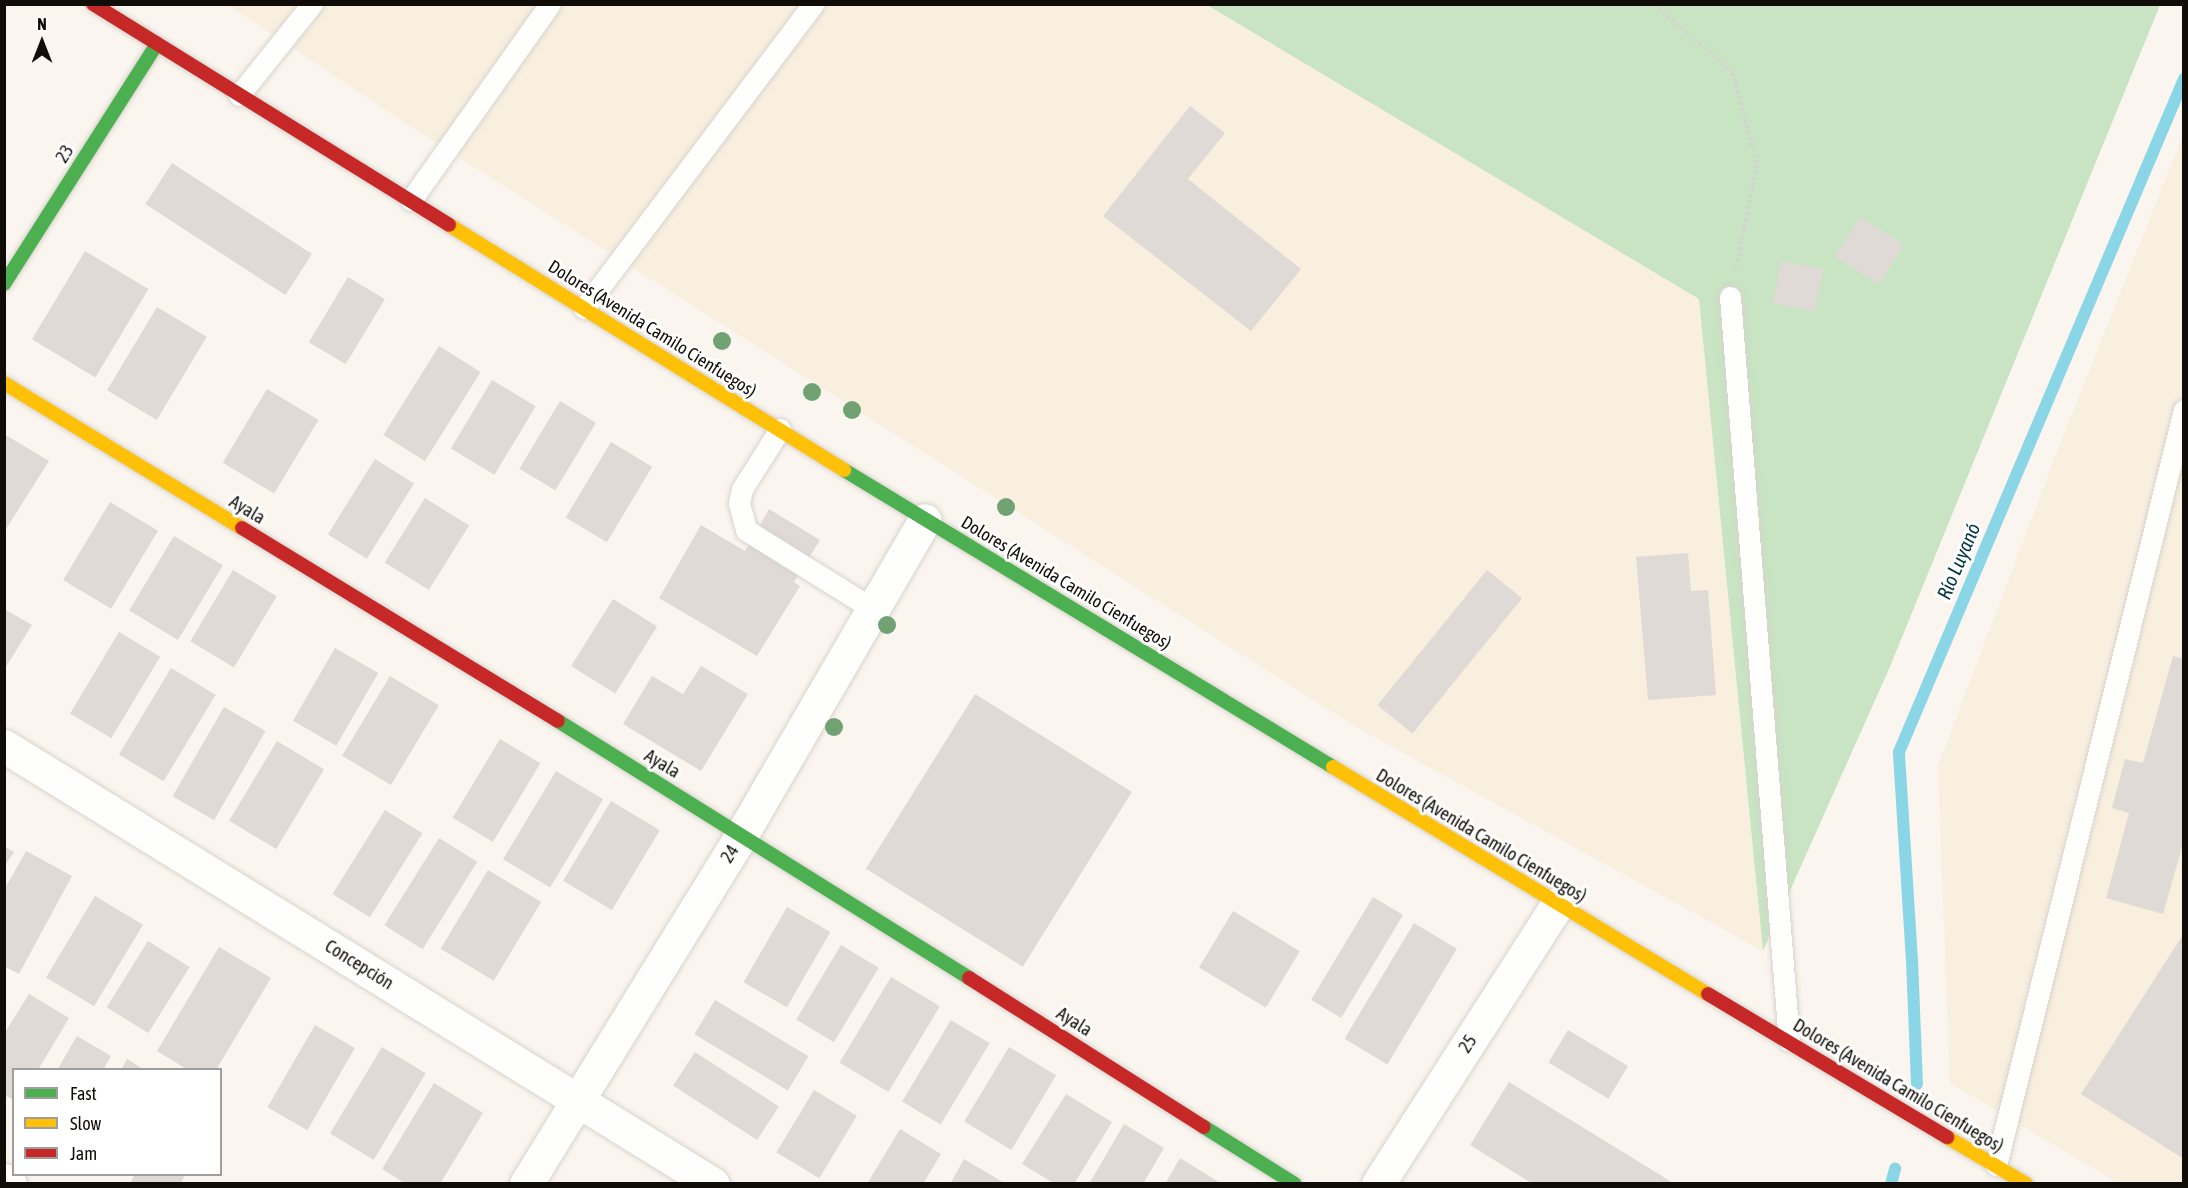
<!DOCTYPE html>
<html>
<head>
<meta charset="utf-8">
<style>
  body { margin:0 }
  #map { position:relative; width:2188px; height:1188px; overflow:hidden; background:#faf5ee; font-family:"Asap Condensed",sans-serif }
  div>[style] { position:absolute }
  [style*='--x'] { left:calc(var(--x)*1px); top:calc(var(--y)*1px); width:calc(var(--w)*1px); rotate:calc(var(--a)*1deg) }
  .built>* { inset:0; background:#f8efdf }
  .green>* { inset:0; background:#c8e4c2 }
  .stream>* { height:12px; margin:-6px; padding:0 6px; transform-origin:6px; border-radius:6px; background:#8bd6e6 }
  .building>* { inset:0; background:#e0dad6; transform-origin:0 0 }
  .path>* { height:4px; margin-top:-2px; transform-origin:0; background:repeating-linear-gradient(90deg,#d5d3d1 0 3px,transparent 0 6px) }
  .roads { filter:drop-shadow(0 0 2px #d7d3cd) drop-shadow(0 0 2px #d7d3cd) }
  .lane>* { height:21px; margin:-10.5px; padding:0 10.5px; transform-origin:10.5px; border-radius:10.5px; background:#fefefc }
  .street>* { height:33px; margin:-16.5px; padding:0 16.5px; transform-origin:16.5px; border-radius:16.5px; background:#fefefc }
  .fast>* { height:14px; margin:-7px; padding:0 7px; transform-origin:7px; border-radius:7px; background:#4caf50 }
  .slow>* { height:14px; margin:-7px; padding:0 7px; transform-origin:7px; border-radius:7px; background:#ffc107 }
  .jam>* { height:14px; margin:-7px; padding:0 7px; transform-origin:7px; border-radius:7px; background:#c62828 }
  .trees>* { width:18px; height:18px; margin:-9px; border-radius:50%; background:#71a273 }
  span { translate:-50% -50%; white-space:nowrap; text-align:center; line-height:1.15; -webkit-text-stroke:6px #fff; paint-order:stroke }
  .street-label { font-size:18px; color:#100d08 }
  .water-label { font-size:20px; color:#013741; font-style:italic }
  .frame { position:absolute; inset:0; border:6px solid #100d08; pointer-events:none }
  .legend { position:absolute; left:12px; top:1068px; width:210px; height:108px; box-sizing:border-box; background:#fff; border:2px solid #9f9e9c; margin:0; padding:8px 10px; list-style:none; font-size:18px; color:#100d08 }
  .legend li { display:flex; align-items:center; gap:12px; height:30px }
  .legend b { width:30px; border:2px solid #9f9e9c }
  .north { position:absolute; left:12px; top:12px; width:60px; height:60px; -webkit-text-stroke:4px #fff; paint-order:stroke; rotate:0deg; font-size:16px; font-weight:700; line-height:24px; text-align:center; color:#100d08 }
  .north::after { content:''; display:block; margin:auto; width:21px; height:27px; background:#100d08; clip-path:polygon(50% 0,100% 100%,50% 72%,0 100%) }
</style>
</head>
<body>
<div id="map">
  <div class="built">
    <div style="clip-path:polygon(228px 5px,1207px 5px,1699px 299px,1763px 951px,1356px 727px,408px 125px)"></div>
    <div style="clip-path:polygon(2183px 135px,2183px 1183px,2118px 1183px,1950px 1083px,1938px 766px,2062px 439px)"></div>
  </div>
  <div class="green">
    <div style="clip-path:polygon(1207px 5px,2160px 5px,1889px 669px,1763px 951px,1699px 299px)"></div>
  </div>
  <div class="stream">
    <div style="--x:1917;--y:1084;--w:123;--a:-92.3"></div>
    <div style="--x:1912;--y:961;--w:209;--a:-93.6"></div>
    <div style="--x:1899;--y:752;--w:731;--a:-67.05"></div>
    <div style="--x:1891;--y:1184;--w:16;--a:-75"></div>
  </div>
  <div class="building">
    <div style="clip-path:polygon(1190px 106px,1225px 133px,1188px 179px,1301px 269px,1251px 331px,1103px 216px)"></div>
    <div style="left:172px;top:163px;width:167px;height:49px;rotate:33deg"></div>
    <div style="left:1860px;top:217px;width:52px;height:47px;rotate:32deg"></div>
    <div style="left:85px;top:251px;width:74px;height:103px;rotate:31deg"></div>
    <div style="left:1781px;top:261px;width:43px;height:43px;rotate:11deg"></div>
    <div style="left:348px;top:277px;width:43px;height:76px;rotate:31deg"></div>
    <div style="left:157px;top:307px;width:58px;height:97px;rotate:31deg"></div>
    <div style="left:439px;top:346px;width:49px;height:105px;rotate:32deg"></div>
    <div style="left:492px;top:380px;width:51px;height:80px;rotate:31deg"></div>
    <div style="left:267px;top:389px;width:60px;height:86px;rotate:31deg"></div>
    <div style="left:560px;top:401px;width:42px;height:79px;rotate:31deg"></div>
    <div style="clip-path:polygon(4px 434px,49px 461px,6px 529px,4px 528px)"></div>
    <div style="left:611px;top:442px;width:48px;height:88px;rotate:31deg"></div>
    <div style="left:375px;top:459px;width:46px;height:89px;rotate:32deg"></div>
    <div style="left:425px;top:498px;width:52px;height:76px;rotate:32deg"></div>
    <div style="left:110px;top:502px;width:56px;height:91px;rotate:31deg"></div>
    <div style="clip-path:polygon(769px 509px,820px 540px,794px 582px,800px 586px,757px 656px,659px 598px,701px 525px,745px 551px)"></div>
    <div style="left:174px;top:536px;width:57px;height:87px;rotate:31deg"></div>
    <div style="clip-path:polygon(1688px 553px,1691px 591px,1708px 590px,1716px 695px,1648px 700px,1636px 557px)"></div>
    <div style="left:233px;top:570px;width:51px;height:83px;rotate:31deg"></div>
    <div style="left:1487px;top:570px;width:45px;height:174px;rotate:39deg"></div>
    <div style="left:613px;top:599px;width:52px;height:79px;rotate:32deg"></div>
    <div style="clip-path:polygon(4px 609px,32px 625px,4px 670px)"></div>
    <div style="left:119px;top:632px;width:48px;height:95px;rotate:31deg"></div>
    <div style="left:335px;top:648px;width:50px;height:84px;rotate:30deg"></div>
    <div style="clip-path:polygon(2173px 656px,2184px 659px,2184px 840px,2163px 914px,2106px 898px,2129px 813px,2112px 808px,2125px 759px,2143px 763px)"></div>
    <div style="clip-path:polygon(701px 666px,748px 694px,701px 771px,623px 724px,652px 676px,683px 694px)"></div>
    <div style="left:171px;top:668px;width:52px;height:101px;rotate:31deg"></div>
    <div style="left:390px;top:676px;width:57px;height:93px;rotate:31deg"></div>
    <div style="left:975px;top:694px;width:185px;height:206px;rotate:32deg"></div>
    <div style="left:224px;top:707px;width:48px;height:103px;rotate:30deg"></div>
    <div style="left:500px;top:739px;width:47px;height:92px;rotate:31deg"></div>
    <div style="left:277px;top:741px;width:55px;height:93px;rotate:31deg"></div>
    <div style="left:556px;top:771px;width:55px;height:103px;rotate:31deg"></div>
    <div style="left:611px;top:801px;width:57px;height:93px;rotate:31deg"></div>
    <div style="left:385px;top:810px;width:44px;height:99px;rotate:32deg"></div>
    <div style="left:439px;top:838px;width:45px;height:103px;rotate:32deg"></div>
    <div style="clip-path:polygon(4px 846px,14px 852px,4px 867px)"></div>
    <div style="clip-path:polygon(26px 851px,72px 876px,19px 974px,4px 966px,4px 890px)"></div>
    <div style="left:488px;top:870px;width:62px;height:92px;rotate:31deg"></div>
    <div style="left:95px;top:896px;width:56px;height:95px;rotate:31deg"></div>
    <div style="left:1373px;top:897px;width:35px;height:120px;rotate:31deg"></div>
    <div style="left:787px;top:907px;width:50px;height:87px;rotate:30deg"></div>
    <div style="left:1233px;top:911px;width:78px;height:66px;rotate:31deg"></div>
    <div style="left:1414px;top:923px;width:50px;height:135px;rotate:31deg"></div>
    <div style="clip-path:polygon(2184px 933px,2184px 1159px,2081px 1094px)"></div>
    <div style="left:148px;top:941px;width:49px;height:78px;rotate:32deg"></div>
    <div style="left:841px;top:945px;width:44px;height:87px;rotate:31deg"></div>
    <div style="clip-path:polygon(219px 947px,271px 978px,216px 1070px,188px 1070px,157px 1051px)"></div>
    <div style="left:891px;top:977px;width:57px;height:100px;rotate:31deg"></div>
    <div style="clip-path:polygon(29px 994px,69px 1018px,38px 1070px,14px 1070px,14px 1100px,4px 1095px,4px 1034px)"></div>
    <div style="left:715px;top:1000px;width:109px;height:40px;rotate:31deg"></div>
    <div style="left:951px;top:1020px;width:45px;height:95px;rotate:31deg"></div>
    <div style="left:315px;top:1025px;width:46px;height:95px;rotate:30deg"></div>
    <div style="left:1568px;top:1030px;width:70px;height:38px;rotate:31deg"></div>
    <div style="clip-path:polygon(77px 1036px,111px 1056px,103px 1070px,57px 1070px)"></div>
    <div style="left:382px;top:1047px;width:51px;height:101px;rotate:31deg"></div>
    <div style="left:1009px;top:1047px;width:55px;height:87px;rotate:31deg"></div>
    <div style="left:695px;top:1052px;width:100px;height:40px;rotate:33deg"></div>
    <div style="clip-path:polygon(127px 1059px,145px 1070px,121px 1070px)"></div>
    <div style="clip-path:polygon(1509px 1082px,1675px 1184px,1533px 1184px,1470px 1145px)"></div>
    <div style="clip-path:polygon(434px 1083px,483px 1113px,440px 1184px,406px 1184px,382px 1169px)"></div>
    <div style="left:814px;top:1090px;width:50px;height:73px;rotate:31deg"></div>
    <div style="clip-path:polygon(1066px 1094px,1112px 1122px,1074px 1184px,1055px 1184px,1022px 1164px)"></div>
    <div style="clip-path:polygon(1124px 1124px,1164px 1148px,1143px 1184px,1089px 1184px)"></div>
    <div style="clip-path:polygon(900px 1129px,941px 1154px,923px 1184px,867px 1184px)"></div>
    <div style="clip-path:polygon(1180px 1158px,1219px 1182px,1218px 1184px,1165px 1184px)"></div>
    <div style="clip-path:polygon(964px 1159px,1006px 1184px,950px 1184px)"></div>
    <div style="clip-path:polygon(135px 1174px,186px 1174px,180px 1184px,130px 1184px)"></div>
  </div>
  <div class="path">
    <div style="--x:1654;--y:4;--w:105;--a:41.1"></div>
    <div style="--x:1733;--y:73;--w:95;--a:75.4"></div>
    <div style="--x:1757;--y:165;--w:104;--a:101.6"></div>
  </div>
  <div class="roads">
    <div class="lane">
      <div style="--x:239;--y:95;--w:117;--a:-51.3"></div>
      <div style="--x:411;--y:200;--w:240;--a:-54.7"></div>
      <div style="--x:1730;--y:297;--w:746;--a:85.47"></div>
      <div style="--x:584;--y:308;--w:381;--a:-53"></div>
      <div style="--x:780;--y:429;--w:71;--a:122.3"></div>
      <div style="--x:742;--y:489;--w:14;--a:102"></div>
      <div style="--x:739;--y:503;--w:28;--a:75"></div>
      <div style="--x:746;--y:530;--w:150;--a:31.9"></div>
      <div style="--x:1996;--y:1165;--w:778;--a:-76.02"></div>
    </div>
    <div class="street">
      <div style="--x:4;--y:746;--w:833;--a:31.71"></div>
      <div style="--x:4;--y:1180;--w:7;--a:34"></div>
      <div style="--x:526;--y:1184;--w:411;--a:-58.3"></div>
      <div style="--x:742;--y:834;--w:363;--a:-59.8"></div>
      <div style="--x:1378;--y:1184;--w:333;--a:-57.3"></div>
    </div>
    <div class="fast">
      <div style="--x:4;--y:284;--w:285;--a:-57.5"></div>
      <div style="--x:844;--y:470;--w:572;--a:31.27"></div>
      <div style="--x:558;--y:721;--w:485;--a:32"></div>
      <div style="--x:1204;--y:1127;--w:107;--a:32.1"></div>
    </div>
    <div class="slow">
      <div style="--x:449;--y:225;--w:465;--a:31.8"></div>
      <div style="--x:4;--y:383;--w:279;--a:31.4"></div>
      <div style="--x:1333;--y:767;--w:438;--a:31.2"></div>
      <div style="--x:1947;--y:1137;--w:92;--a:30.7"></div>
    </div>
    <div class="jam">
      <div style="--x:93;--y:4;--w:419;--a:31.8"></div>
      <div style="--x:242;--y:528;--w:370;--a:31.4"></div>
      <div style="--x:969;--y:978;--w:278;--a:32.4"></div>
      <div style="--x:1708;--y:994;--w:279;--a:30.9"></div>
    </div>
  </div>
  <div class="trees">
    <div style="left:722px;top:341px"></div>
    <div style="left:812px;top:392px"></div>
    <div style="left:852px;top:410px"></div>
    <div style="left:1006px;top:507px"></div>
    <div style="left:887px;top:625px"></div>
    <div style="left:834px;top:727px"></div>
  </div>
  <div class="street-label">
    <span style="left:65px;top:154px;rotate:-58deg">23</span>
    <span style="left:652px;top:329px;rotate:32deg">Dolores (Avenida Camilo Cienfuegos)</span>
    <span style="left:247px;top:510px;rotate:31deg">Ayala</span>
    <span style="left:1066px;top:583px;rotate:31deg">Dolores (Avenida Camilo Cienfuegos)</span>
    <span style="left:662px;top:764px;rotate:31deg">Ayala</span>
    <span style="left:1481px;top:836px;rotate:31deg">Dolores (Avenida Camilo Cienfuegos)</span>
    <span style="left:730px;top:854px;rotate:-58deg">24</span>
    <span style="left:359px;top:965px;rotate:32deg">Concepción</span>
    <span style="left:1074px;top:1022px;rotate:32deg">Ayala</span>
    <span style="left:1468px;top:1044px;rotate:-57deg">25</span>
    <span style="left:1898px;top:1086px;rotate:31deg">Dolores (Avenida Camilo Cienfuegos)</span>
  </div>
  <div class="water-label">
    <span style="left:1958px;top:561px;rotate:-67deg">Río Luyanó</span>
  </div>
  <div class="frame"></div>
  <ul class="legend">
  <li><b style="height:8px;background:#4caf50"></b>Fast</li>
  <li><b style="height:8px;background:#ffc107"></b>Slow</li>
  <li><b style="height:8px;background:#c62828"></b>Jam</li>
  </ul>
  <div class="north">N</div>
</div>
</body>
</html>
